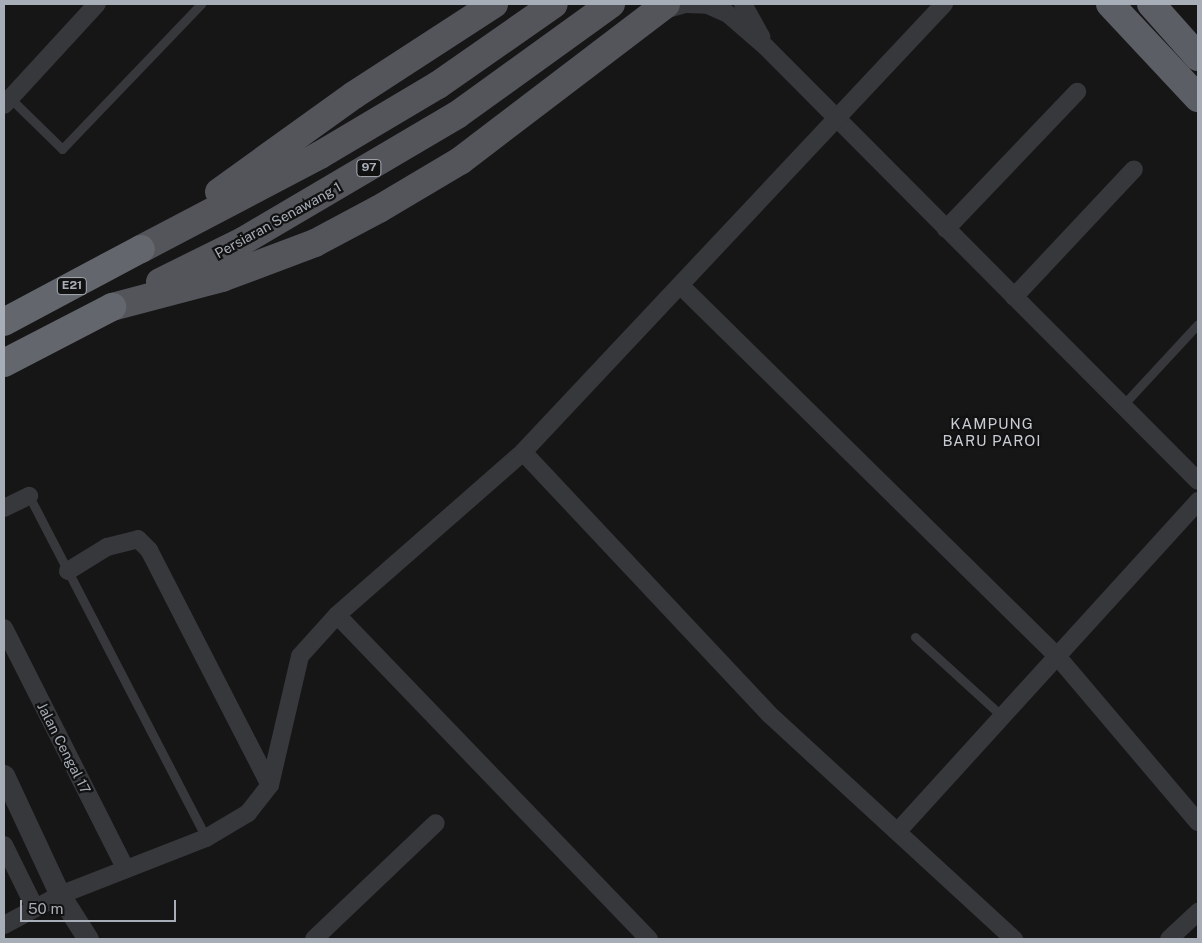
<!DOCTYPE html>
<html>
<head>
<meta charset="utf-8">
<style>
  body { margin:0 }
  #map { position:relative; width:1202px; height:943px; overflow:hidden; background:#161617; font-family:"Public Sans",sans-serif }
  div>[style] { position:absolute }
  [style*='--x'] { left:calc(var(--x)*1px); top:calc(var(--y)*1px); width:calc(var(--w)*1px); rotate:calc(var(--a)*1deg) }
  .service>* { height:9px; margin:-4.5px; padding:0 4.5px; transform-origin:4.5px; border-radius:4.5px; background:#37383c }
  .minor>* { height:18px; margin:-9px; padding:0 9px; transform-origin:9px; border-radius:9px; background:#37383c }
  .tertiary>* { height:21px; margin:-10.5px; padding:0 10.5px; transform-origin:10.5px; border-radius:10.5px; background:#37383c }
  .primary>* { height:28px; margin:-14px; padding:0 14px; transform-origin:14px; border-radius:14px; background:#53555b }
  .trunk>* { height:28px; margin:-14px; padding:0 14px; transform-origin:14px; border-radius:14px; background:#5b5e64 }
  .motorway>* { height:28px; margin:-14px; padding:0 14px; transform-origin:14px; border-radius:14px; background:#63676d }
  span { translate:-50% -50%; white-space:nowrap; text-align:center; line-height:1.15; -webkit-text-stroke:4.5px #111112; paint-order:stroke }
  .shield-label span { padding:1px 4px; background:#111112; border:1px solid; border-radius:4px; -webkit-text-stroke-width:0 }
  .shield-label { font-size:12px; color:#a8aeb7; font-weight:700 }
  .street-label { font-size:14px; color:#a8aeb7 }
  .neighbourhood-label { font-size:15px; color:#c9cdd3; letter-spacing:1px }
  .frame { position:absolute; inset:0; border:5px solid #a8aeb7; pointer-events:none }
  .scale { position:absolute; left:20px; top:900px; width:156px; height:22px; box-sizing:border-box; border:2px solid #a8aeb7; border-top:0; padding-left:6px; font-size:15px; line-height:18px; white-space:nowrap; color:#a8aeb7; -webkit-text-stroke:4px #111112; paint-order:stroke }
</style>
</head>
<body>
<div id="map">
  <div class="service">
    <div style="--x:10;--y:98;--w:73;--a:44.4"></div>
    <div style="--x:62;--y:149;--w:201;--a:-46.2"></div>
    <div style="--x:1123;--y:405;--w:110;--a:-47.2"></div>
    <div style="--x:29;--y:496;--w:385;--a:62.6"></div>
    <div style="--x:915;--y:637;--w:119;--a:42.3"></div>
  </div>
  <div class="minor">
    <div style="--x:743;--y:4;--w:38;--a:61"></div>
    <div style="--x:657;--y:12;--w:29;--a:-16"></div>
    <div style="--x:685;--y:4;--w:23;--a:2"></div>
    <div style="--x:708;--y:5;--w:22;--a:24"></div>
    <div style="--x:728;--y:14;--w:50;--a:41"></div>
    <div style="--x:766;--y:47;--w:612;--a:45.13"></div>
    <div style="--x:4;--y:105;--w:137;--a:-47.4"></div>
    <div style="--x:946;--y:229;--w:190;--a:-46.3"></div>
    <div style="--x:681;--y:286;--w:528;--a:44.54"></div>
    <div style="--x:1057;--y:656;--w:218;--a:49.7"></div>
    <div style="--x:1014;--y:297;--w:175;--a:-46.8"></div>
    <div style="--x:523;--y:452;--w:359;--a:46.8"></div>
    <div style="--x:769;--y:714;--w:333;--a:42.6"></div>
    <div style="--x:4;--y:508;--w:28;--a:-26"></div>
    <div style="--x:68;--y:571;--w:46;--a:-31.6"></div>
    <div style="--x:107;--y:547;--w:32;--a:-14"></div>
    <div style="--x:138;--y:539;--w:16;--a:45"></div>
    <div style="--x:149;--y:550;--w:264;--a:62.8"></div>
    <div style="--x:337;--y:615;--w:450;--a:46.1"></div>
    <div style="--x:4;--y:628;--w:269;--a:63.2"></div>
    <div style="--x:899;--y:830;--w:445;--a:-47.7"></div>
    <div style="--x:4;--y:845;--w:70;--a:63.8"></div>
    <div style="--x:4;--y:925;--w:64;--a:-28.2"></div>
    <div style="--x:60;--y:895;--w:157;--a:-21.3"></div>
    <div style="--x:206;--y:838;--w:49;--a:-30.8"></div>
    <div style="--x:248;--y:813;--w:36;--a:-52"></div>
    <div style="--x:270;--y:785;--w:132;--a:-76.9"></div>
    <div style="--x:300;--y:656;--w:55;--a:-47.9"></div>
    <div style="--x:337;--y:615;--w:247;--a:-41.2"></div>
    <div style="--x:523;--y:452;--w:615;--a:-46.78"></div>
    <div style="--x:314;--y:939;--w:168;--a:-43.6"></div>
    <div style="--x:1169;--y:939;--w:40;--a:-43"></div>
  </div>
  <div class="tertiary">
    <div style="--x:4;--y:775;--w:132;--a:65"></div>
    <div style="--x:60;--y:895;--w:52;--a:57.5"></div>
  </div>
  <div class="primary">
    <div style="--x:219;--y:192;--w:166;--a:-35.7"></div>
    <div style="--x:354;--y:95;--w:167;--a:-33"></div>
    <div style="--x:141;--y:249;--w:202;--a:-27.7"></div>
    <div style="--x:320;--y:155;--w:137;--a:-30.7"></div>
    <div style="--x:438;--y:85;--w:141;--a:-34.9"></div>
    <div style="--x:160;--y:282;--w:93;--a:-26.3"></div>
    <div style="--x:243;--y:241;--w:248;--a:-30.5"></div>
    <div style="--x:457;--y:115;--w:190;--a:-35.8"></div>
    <div style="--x:112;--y:307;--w:114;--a:-14.8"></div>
    <div style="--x:222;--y:278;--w:99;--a:-20.6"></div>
    <div style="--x:315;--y:243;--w:72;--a:-28"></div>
    <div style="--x:379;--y:209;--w:94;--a:-30.7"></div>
    <div style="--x:460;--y:161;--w:259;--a:-37.3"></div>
  </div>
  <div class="trunk">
    <div style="--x:1110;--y:4;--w:129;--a:46.9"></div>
    <div style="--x:1151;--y:4;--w:71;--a:48.4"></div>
  </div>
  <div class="motorway">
    <div style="--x:4;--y:322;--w:155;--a:-28.1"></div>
    <div style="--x:4;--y:363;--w:122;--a:-27.4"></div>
  </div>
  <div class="shield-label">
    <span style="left:369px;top:168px">97</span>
    <span style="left:72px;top:286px">E21</span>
  </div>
  <div class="street-label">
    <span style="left:278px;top:220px;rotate:-29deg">Persiaran Senawang 1</span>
    <span style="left:64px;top:748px;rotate:63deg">Jalan Cengal 17</span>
  </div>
  <div class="neighbourhood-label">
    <span style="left:992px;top:432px">KAMPUNG<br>BARU PAROI</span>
  </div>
  <div class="frame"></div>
  <div class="scale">50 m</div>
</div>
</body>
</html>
